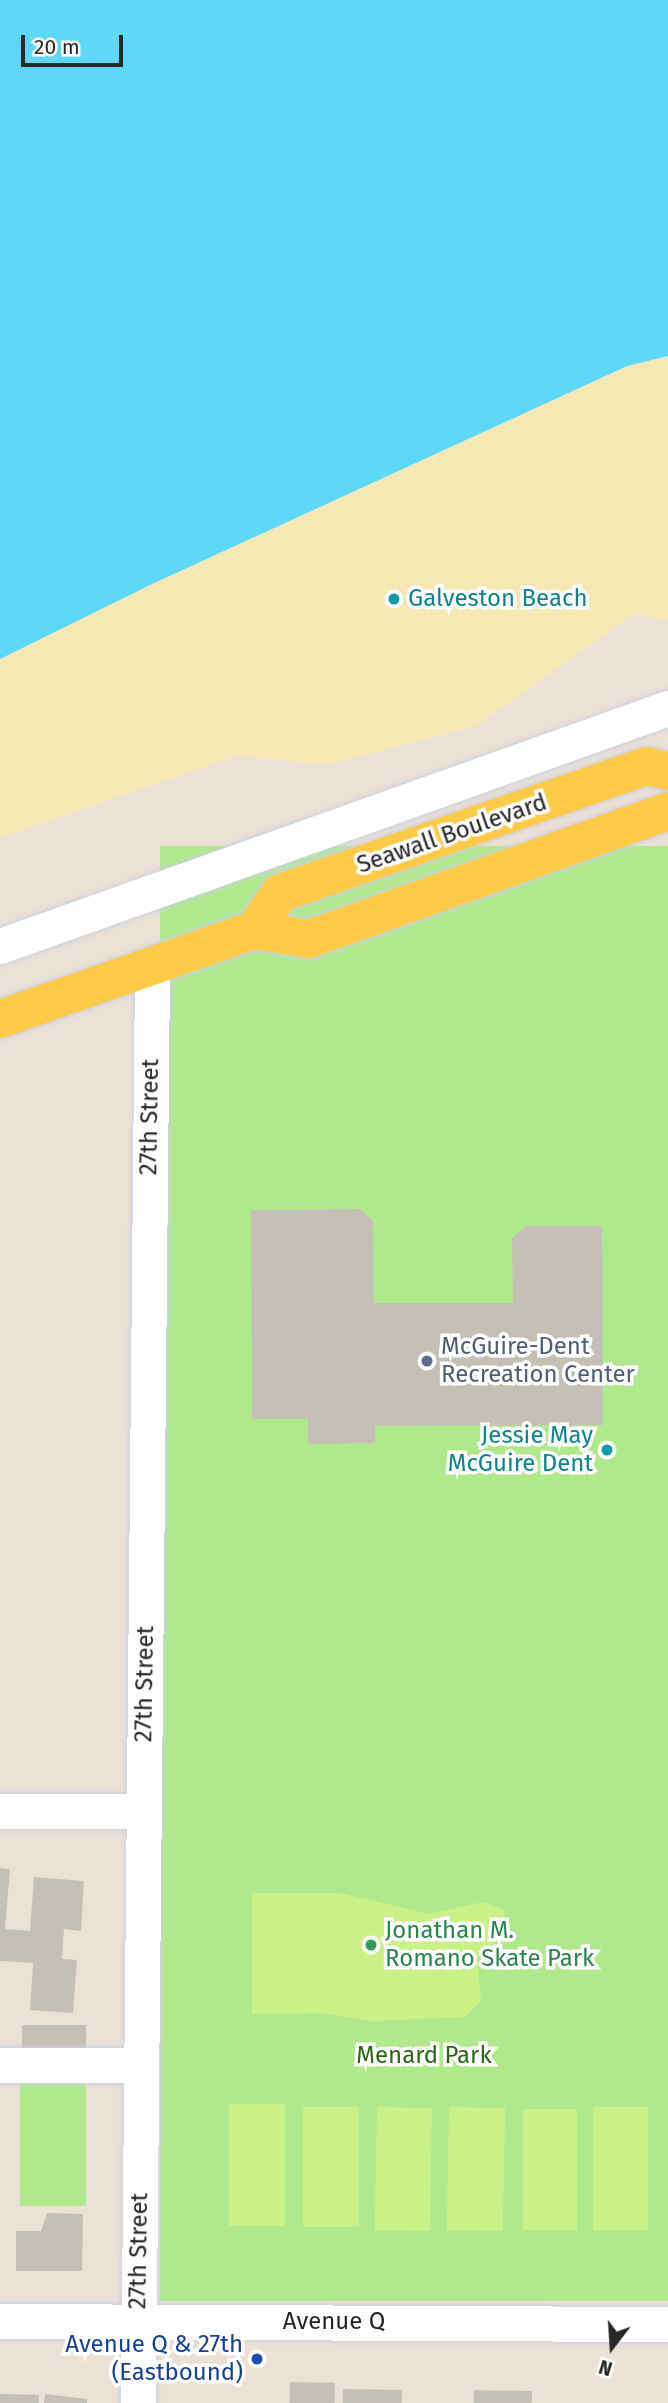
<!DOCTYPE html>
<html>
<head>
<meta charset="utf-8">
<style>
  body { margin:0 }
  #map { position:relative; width:668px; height:2403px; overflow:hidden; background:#ece1d6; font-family:"Fira Sans",sans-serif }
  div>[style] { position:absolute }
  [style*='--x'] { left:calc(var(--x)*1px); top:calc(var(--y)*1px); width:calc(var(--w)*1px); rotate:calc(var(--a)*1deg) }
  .green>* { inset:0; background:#b0e98c; transform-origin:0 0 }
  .sand>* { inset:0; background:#f5e8b5 }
  .pitch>* { inset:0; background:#c9f187; transform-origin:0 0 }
  .water>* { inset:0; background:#5dd8fa }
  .building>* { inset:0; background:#c5c0b6; transform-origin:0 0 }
  .roads { filter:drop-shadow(0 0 2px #ccd1e2) drop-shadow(0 0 2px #ccd1e2) }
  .minor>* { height:35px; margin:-17.5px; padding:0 17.5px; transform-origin:17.5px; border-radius:17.5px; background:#fff }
  .major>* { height:38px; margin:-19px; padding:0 19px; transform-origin:19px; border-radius:19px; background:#fecb49 }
  .dots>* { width:19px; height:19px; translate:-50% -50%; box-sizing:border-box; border:4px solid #fff; border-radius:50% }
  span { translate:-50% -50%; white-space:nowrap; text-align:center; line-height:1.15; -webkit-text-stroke:7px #fff; paint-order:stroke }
  .culture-label { font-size:24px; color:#0d838f }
  .left { translate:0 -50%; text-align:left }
  .right { translate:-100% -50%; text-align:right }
  .street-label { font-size:24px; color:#272727 }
  .service-label { font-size:24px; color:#4e5e75 }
  .leisure-label { font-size:24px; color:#27864d }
  .park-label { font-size:24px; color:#286912 }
  .transit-label { font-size:24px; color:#164399 }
  .north { position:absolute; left:577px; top:2312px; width:70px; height:70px; -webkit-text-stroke:5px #fff; paint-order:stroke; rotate:197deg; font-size:19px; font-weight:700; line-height:28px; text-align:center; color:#272727 }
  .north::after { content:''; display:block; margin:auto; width:24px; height:32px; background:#272727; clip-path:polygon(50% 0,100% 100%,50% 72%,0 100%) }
  .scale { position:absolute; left:21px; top:35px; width:102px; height:32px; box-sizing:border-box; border:4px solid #272727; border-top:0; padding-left:9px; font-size:21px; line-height:24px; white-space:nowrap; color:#272727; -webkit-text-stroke:5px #fff; paint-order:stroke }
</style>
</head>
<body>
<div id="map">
  <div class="green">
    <div style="left:668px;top:846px;width:1455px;height:508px;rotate:90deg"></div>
    <div style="left:20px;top:2083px;width:66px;height:123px"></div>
  </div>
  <div class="sand">
    <div style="clip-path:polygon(668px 356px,668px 621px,634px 614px,476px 726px,327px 765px,236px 756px,0 838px,0 659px,150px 585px,627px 366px)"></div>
  </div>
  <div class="pitch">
    <div style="clip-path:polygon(252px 1893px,340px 1893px,429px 1914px,483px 1902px,503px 1909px,506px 1922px,504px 1931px,477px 1959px,481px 2001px,465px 2017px,373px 2021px,320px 2013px,252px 2014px)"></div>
    <div style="left:229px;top:2104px;width:56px;height:122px"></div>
    <div style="left:303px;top:2107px;width:56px;height:120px"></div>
    <div style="left:377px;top:2107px;width:55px;height:123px;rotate:1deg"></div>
    <div style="left:449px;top:2107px;width:56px;height:123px;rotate:1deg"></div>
    <div style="left:593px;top:2107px;width:55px;height:123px"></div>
    <div style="left:523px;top:2109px;width:54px;height:121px"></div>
  </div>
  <div class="water">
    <div style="clip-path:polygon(0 0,668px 0,668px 356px,627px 366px,150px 585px,0 659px)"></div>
  </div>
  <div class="building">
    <div style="clip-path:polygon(360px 1209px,373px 1221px,374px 1303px,513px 1303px,512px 1238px,527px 1226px,602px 1226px,603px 1425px,375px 1426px,375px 1443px,308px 1444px,308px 1419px,252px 1419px,251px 1210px)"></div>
    <div style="clip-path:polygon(0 1868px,10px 1869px,5px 1929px,30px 1931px,34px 1877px,84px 1881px,81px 1931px,64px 1929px,62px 1959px,77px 1960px,73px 2013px,30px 2010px,33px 1963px,0 1961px)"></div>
    <div style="left:22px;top:2025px;width:64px;height:32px"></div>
    <div style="clip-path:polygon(47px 2213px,83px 2214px,82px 2271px,16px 2271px,16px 2231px,41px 2231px)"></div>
    <div style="left:290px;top:2382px;width:45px;height:21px;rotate:1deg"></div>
    <div style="left:343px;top:2389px;width:59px;height:14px;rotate:1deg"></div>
    <div style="left:474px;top:2390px;width:58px;height:13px;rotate:1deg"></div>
    <div style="left:0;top:2394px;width:39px;height:9px;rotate:1deg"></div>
    <div style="clip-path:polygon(45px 2394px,87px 2399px,87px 2403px,44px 2403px)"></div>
  </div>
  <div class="roads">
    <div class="minor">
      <div style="--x:0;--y:946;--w:709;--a:-19.61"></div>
      <div style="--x:0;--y:1811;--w:143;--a:0"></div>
      <div style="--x:0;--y:2065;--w:141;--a:0"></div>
      <div style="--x:0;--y:2321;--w:668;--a:0.26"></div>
      <div style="--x:138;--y:2403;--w:1438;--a:-89.44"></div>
    </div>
    <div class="major">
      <div style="--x:254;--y:930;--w:45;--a:-54.9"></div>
      <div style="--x:280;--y:893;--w:388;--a:-19.1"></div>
      <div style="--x:647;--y:766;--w:22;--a:13"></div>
      <div style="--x:0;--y:1019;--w:269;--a:-19.3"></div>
      <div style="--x:254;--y:930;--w:56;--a:9.3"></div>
      <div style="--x:309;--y:939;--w:381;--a:-19.6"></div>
    </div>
  </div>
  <div class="dots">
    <div style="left:394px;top:599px;background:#0f9aa8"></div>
    <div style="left:427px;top:1361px;background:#5c6f8a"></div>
    <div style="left:607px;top:1450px;background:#0f9aa8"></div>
    <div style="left:371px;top:1945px;background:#2e9e5b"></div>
    <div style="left:257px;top:2359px;background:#1a4fb4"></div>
  </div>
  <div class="culture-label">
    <span class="left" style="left:408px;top:599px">Galveston Beach</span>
    <span class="right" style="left:593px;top:1450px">Jessie May<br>McGuire Dent</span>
  </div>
  <div class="street-label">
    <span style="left:452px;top:834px;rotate:-19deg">Seawall Boulevard</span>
    <span style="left:150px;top:1117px;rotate:-89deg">27th Street</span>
    <span style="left:145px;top:1684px;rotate:-89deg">27th Street</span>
    <span style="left:139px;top:2251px;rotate:-89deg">27th Street</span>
    <span style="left:334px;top:2322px">Avenue Q</span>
  </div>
  <div class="service-label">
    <span class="left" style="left:441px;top:1361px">McGuire-Dent<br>Recreation Center</span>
  </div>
  <div class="leisure-label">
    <span class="left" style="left:385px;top:1945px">Jonathan M.<br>Romano Skate Park</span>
  </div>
  <div class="park-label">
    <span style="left:424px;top:2056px">Menard Park</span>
  </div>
  <div class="transit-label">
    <span class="right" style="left:243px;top:2359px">Avenue Q &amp; 27th<br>(Eastbound)</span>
  </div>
  <div class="north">N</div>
  <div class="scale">20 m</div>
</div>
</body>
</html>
